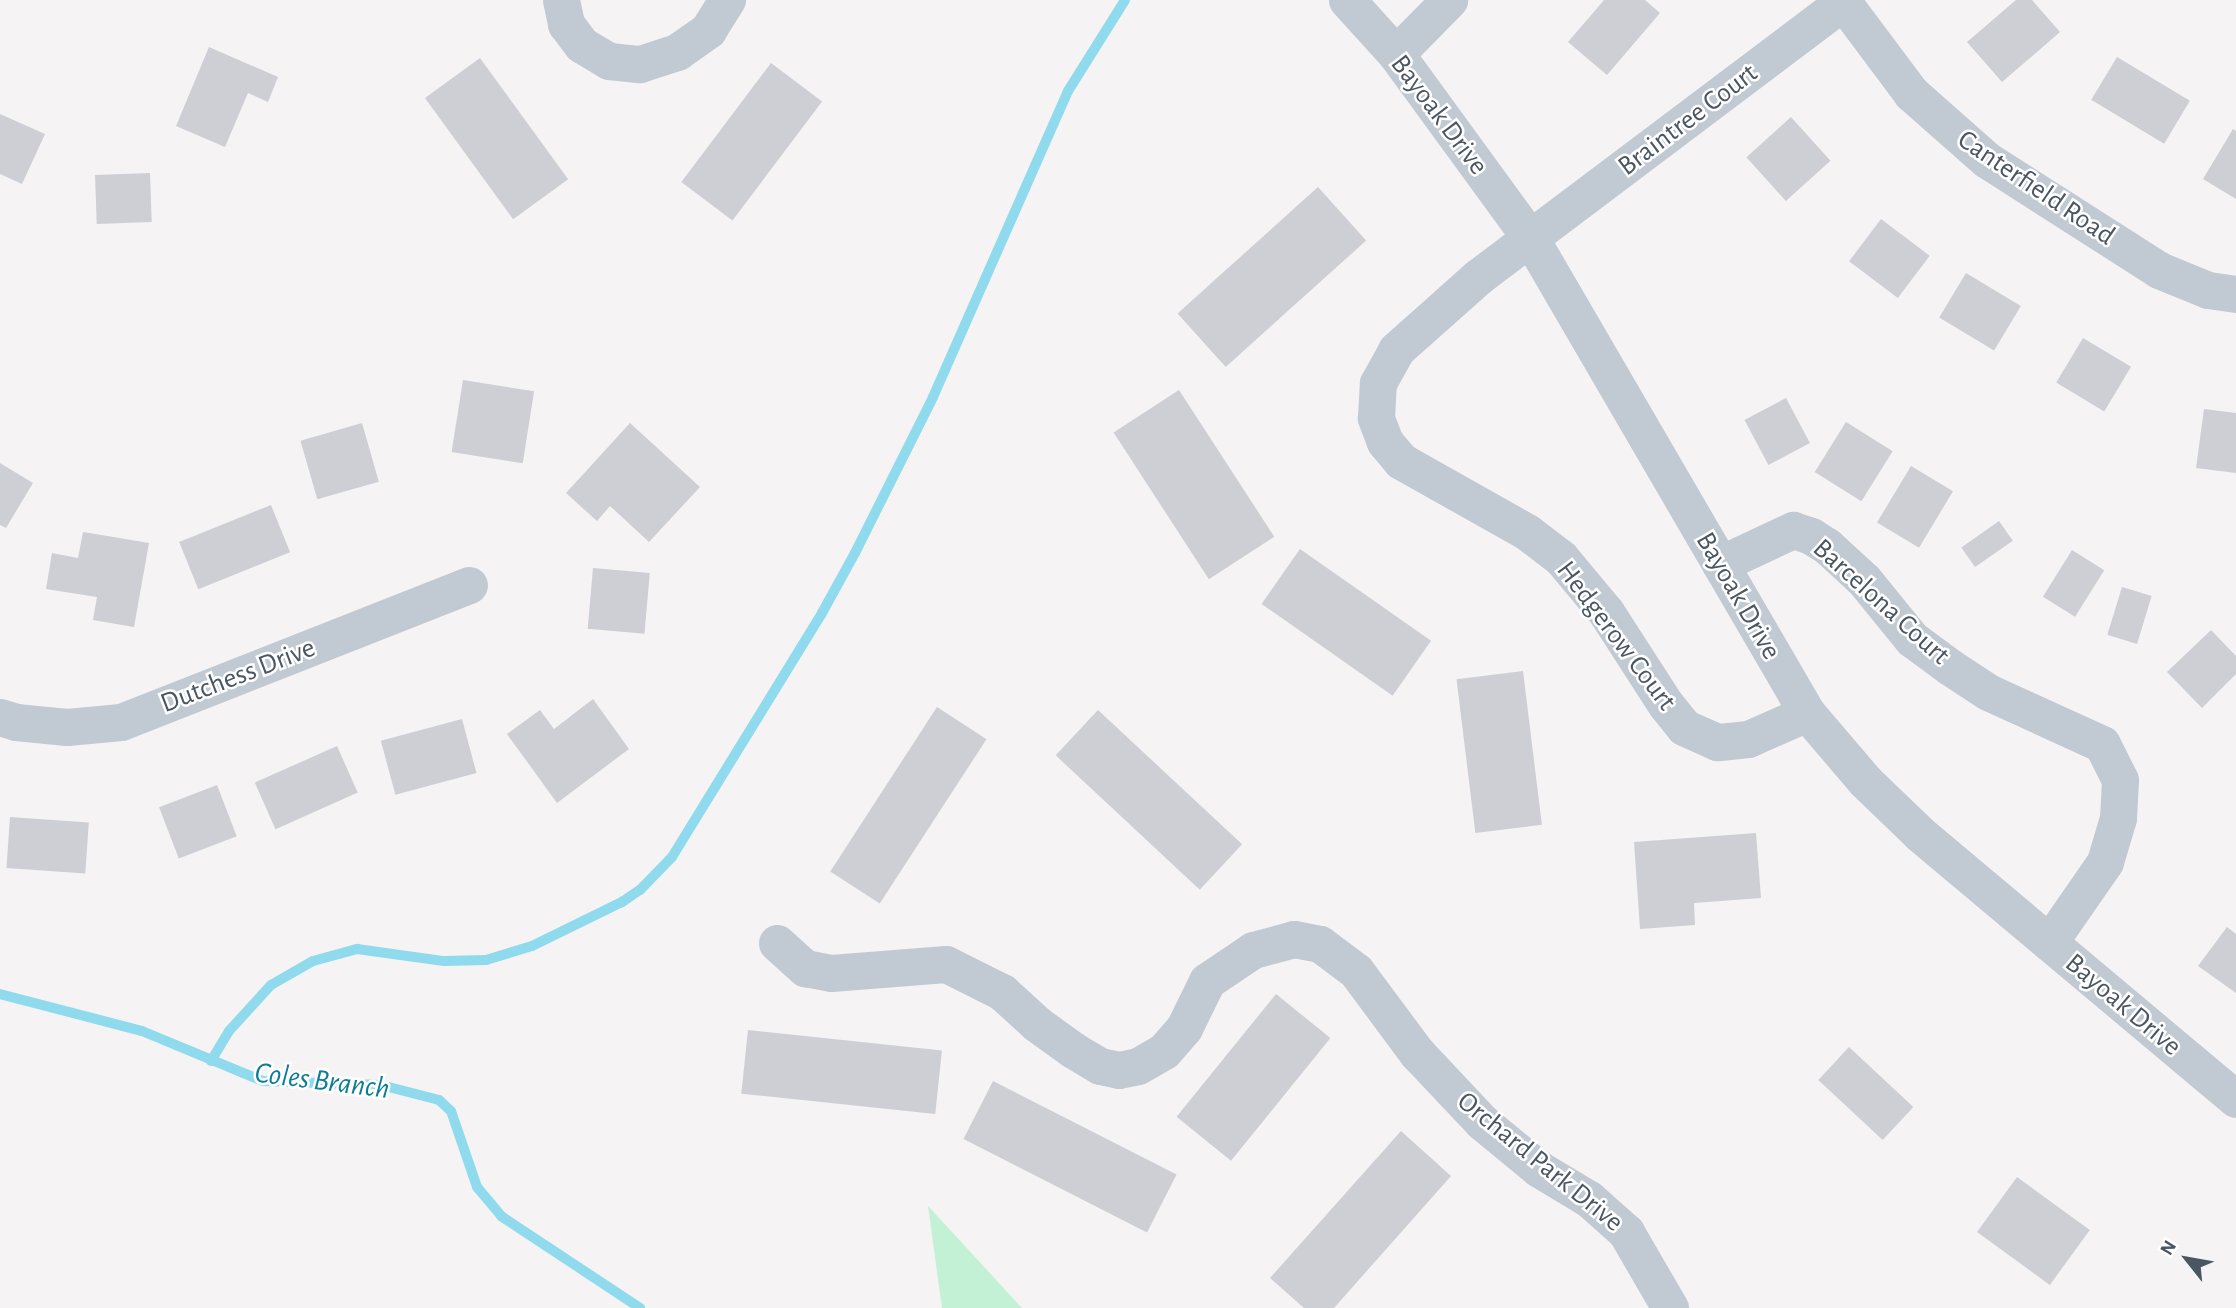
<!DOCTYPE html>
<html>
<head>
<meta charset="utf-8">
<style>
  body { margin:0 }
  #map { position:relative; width:2236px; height:1308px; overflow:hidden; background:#f5f3f3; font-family:"Alegreya Sans",sans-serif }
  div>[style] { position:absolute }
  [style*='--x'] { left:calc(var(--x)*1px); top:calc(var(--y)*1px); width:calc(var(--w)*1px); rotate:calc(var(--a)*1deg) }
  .green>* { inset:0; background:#c3f1d5 }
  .stream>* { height:10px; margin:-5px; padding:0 5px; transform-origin:5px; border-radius:5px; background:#90daee }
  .building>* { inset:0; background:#cdcfd5; transform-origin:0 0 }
  .street>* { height:37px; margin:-18.5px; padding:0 18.5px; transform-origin:18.5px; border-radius:18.5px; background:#c1cad2 }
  span { translate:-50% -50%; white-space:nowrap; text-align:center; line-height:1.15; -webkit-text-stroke:5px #fff; paint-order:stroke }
  .street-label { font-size:28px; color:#4a5661 }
  .water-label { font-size:30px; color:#0c7c9b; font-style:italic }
  .north { position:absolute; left:2152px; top:1224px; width:70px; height:70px; -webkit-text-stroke:5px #fff; paint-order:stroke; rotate:301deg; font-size:19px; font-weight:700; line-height:28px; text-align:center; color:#4a5661 }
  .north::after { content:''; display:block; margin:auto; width:24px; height:32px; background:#4a5661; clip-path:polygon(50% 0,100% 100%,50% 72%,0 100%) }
</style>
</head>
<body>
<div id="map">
  <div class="green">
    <div style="clip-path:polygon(928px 1206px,1022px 1308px,942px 1308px)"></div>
  </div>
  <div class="stream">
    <div style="--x:0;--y:994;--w:147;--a:14.6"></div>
    <div style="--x:142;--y:1031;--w:131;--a:22.5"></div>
    <div style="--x:263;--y:1081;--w:118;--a:1.9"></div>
    <div style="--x:381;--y:1085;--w:60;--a:14.5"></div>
    <div style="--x:439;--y:1100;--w:16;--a:43"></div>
    <div style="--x:451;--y:1111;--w:80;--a:71.1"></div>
    <div style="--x:477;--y:1187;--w:38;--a:50"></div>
    <div style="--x:501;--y:1216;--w:167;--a:33.5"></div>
    <div style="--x:211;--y:1061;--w:35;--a:-59"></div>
    <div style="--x:229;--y:1031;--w:62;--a:-47.6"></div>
    <div style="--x:271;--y:985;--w:48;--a:-29.7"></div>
    <div style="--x:313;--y:961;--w:46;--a:-15.3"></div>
    <div style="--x:357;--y:949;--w:88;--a:7.9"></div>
    <div style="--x:444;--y:961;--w:42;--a:-1.4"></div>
    <div style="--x:486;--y:960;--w:48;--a:-16.9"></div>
    <div style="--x:532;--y:946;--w:100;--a:-26.1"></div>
    <div style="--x:622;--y:902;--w:22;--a:-34"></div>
    <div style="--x:640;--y:890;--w:46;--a:-45.9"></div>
    <div style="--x:672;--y:857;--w:286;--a:-58.4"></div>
    <div style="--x:822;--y:613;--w:68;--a:-61.2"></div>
    <div style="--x:855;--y:553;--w:174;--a:-63.4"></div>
    <div style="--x:933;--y:397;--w:334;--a:-66.2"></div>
    <div style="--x:1068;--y:91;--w:107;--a:-57.9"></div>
  </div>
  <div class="building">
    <div style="clip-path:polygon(1604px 0,1645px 0,1660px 13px,1607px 75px,1568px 42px)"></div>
    <div style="clip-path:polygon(2016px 0,2032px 0,2060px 32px,2002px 82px,1967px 42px)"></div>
    <div style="clip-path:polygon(209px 47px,278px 77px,268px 102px,248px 93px,225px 147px,176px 126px)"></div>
    <div style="left:2117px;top:57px;width:85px;height:50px;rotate:31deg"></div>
    <div style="left:480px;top:58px;width:150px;height:68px;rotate:54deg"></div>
    <div style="left:771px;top:63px;width:64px;height:149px;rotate:37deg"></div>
    <div style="clip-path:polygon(0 114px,45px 134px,22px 184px,0 174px)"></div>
    <div style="left:1791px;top:117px;width:59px;height:60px;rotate:48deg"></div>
    <div style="clip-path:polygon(2233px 129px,2236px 131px,2236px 199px,2203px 179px)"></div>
    <div style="left:150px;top:173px;width:49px;height:55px;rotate:88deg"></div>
    <div style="left:1318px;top:187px;width:72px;height:189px;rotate:48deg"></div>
    <div style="left:1881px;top:219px;width:61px;height:53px;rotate:37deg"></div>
    <div style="left:1966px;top:273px;width:64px;height:52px;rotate:31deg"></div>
    <div style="left:2083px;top:338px;width:56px;height:52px;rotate:31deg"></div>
    <div style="left:463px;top:380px;width:72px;height:73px;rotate:9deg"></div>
    <div style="left:1179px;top:390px;width:175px;height:78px;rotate:57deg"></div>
    <div style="left:1786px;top:398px;width:51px;height:47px;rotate:62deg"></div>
    <div style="clip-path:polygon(2204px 409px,2236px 413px,2236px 473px,2196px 468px)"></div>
    <div style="left:1846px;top:422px;width:55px;height:59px;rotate:32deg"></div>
    <div style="left:362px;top:423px;width:61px;height:64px;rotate:74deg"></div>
    <div style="clip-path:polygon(630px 423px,700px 487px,649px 542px,610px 506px,597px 521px,566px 493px)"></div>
    <div style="clip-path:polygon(0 463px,33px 483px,6px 528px,0 525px)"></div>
    <div style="left:1911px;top:466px;width:49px;height:66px;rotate:31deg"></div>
    <div style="left:271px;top:505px;width:51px;height:99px;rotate:68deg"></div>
    <div style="left:1999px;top:521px;width:24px;height:46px;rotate:55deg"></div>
    <div style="clip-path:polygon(83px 532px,149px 543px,134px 627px,93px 620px,97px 597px,46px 589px,52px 553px,78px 558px)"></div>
    <div style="left:1300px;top:549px;width:160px;height:67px;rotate:35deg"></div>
    <div style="left:2072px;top:550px;width:38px;height:55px;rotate:32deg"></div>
    <div style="left:593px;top:568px;width:57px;height:61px;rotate:5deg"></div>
    <div style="left:2122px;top:587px;width:31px;height:50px;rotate:17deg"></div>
    <div style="clip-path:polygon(2211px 630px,2236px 656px,2236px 674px,2202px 708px,2167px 672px)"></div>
    <div style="left:1523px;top:671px;width:155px;height:67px;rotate:83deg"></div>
    <div style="clip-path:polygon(593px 699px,629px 749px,557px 803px,507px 734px,540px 710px,554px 729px)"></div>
    <div style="left:937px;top:707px;width:59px;height:196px;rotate:33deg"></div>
    <div style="left:1098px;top:710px;width:197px;height:62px;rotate:43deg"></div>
    <div style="left:462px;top:719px;width:56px;height:84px;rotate:75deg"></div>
    <div style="left:337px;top:746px;width:51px;height:90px;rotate:66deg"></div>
    <div style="left:217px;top:785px;width:55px;height:62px;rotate:69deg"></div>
    <div style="left:10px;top:817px;width:79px;height:51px;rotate:4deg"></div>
    <div style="clip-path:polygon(1756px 833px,1761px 898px,1694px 903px,1695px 925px,1640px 929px,1634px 842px)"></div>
    <div style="clip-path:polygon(2227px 927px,2236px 934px,2236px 993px,2198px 966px)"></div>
    <div style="left:1276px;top:994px;width:70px;height:158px;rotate:39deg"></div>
    <div style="left:748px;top:1030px;width:195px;height:64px;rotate:6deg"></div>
    <div style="left:1849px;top:1047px;width:88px;height:45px;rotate:43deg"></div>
    <div style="left:993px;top:1081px;width:206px;height:65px;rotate:27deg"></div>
    <div style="clip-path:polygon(1401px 1131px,1451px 1176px,1334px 1308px,1304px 1308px,1270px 1278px)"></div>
    <div style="left:2017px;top:1177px;width:90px;height:68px;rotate:36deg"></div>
  </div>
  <div class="street">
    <div style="--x:561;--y:0;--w:25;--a:78"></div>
    <div style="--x:566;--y:24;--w:26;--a:53"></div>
    <div style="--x:582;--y:45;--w:31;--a:31"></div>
    <div style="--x:609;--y:61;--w:31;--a:6"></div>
    <div style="--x:640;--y:64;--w:39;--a:-18"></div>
    <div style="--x:677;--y:52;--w:38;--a:-35"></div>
    <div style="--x:708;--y:30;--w:36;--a:-58"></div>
    <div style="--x:1347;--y:0;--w:73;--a:47.8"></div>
    <div style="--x:1396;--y:54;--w:229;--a:53.9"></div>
    <div style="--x:1531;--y:239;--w:548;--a:59.79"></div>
    <div style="--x:1807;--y:713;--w:89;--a:49.5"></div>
    <div style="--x:1865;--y:781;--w:76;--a:43.9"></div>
    <div style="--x:1920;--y:834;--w:412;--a:40"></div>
    <div style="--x:1843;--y:2;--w:114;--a:53.2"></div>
    <div style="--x:1911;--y:93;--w:101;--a:41.4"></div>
    <div style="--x:1987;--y:160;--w:204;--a:32.6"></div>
    <div style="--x:2159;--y:270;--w:53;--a:22.2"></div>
    <div style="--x:2208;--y:290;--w:28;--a:8"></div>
    <div style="--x:1396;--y:54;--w:76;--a:-45.5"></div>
    <div style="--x:1720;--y:564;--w:81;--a:-25"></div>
    <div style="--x:1793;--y:530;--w:19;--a:18"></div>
    <div style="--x:1811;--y:536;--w:19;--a:32"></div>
    <div style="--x:1827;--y:546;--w:50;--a:42.6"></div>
    <div style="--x:1864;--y:580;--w:76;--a:50.9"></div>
    <div style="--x:1912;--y:639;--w:47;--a:36.4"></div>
    <div style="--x:1950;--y:667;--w:45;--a:33.3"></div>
    <div style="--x:1988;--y:692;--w:125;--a:24.5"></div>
    <div style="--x:2102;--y:744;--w:40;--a:63.4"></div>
    <div style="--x:2120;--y:780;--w:38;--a:93"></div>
    <div style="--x:2118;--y:818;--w:46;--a:106.5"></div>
    <div style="--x:2105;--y:862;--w:98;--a:124.7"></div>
    <div style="--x:1807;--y:713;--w:64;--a:156.2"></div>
    <div style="--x:1748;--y:739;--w:31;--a:174"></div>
    <div style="--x:1717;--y:742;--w:36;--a:-156"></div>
    <div style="--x:1684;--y:727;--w:28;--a:-129"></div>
    <div style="--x:1666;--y:705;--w:111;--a:-122.8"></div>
    <div style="--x:1606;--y:612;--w:70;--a:-129.8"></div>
    <div style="--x:1561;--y:558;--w:43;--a:-142.6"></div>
    <div style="--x:1527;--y:532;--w:145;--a:-150.6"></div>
    <div style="--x:1401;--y:461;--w:25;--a:-130"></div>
    <div style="--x:1385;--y:442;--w:26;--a:-111"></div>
    <div style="--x:1376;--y:418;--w:35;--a:-87"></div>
    <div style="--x:1378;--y:383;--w:38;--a:-61"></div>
    <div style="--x:1396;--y:350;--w:110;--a:-41.7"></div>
    <div style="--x:1478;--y:277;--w:460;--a:-37"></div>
    <div style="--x:0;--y:717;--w:17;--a:17"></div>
    <div style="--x:16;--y:722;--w:51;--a:5.6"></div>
    <div style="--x:67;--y:727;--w:54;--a:-5.3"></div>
    <div style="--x:121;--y:722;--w:374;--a:-21.5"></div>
    <div style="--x:777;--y:943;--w:38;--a:42"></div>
    <div style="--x:805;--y:968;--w:26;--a:11"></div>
    <div style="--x:831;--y:973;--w:115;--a:-4.5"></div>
    <div style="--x:946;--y:964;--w:63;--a:26.6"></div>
    <div style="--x:1002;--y:992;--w:47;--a:42.4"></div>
    <div style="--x:1037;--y:1024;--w:44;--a:35.8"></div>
    <div style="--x:1073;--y:1050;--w:31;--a:31"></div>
    <div style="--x:1100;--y:1066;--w:19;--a:12"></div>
    <div style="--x:1119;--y:1070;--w:19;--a:-12"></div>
    <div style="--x:1138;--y:1066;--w:30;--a:-30"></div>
    <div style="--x:1164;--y:1051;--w:30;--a:-49"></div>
    <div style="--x:1184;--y:1028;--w:52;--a:-63.9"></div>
    <div style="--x:1207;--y:981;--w:55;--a:-34"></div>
    <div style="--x:1253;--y:950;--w:42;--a:-15"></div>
    <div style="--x:1294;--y:939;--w:26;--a:11"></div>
    <div style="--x:1320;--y:944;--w:45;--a:36.9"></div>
    <div style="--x:1356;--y:971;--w:102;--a:53.4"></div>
    <div style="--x:1417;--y:1053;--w:95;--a:46.7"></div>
    <div style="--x:1482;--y:1122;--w:74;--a:39.5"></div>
    <div style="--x:1539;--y:1169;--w:58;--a:31"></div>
    <div style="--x:1589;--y:1199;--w:50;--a:41.7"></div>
    <div style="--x:1626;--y:1232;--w:88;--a:59.9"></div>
  </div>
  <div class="street-label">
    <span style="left:1439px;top:115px;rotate:53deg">Bayoak Drive</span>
    <span style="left:1688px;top:120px;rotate:-37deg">Braintree Court</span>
    <span style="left:2036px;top:188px;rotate:34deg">Canterfield Road</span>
    <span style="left:1738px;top:596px;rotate:60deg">Bayoak Drive</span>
    <span style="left:1881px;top:602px;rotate:42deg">Barcelona Court</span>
    <span style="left:1616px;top:636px;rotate:53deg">Hedgerow Court</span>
    <span style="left:238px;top:676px;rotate:-21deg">Dutchess Drive</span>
    <span style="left:2123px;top:1005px;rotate:40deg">Bayoak Drive</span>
    <span style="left:1540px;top:1162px;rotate:39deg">Orchard Park Drive</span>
  </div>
  <div class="water-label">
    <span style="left:322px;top:1081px;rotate:7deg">Coles Branch</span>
  </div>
  <div class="north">N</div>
</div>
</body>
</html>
